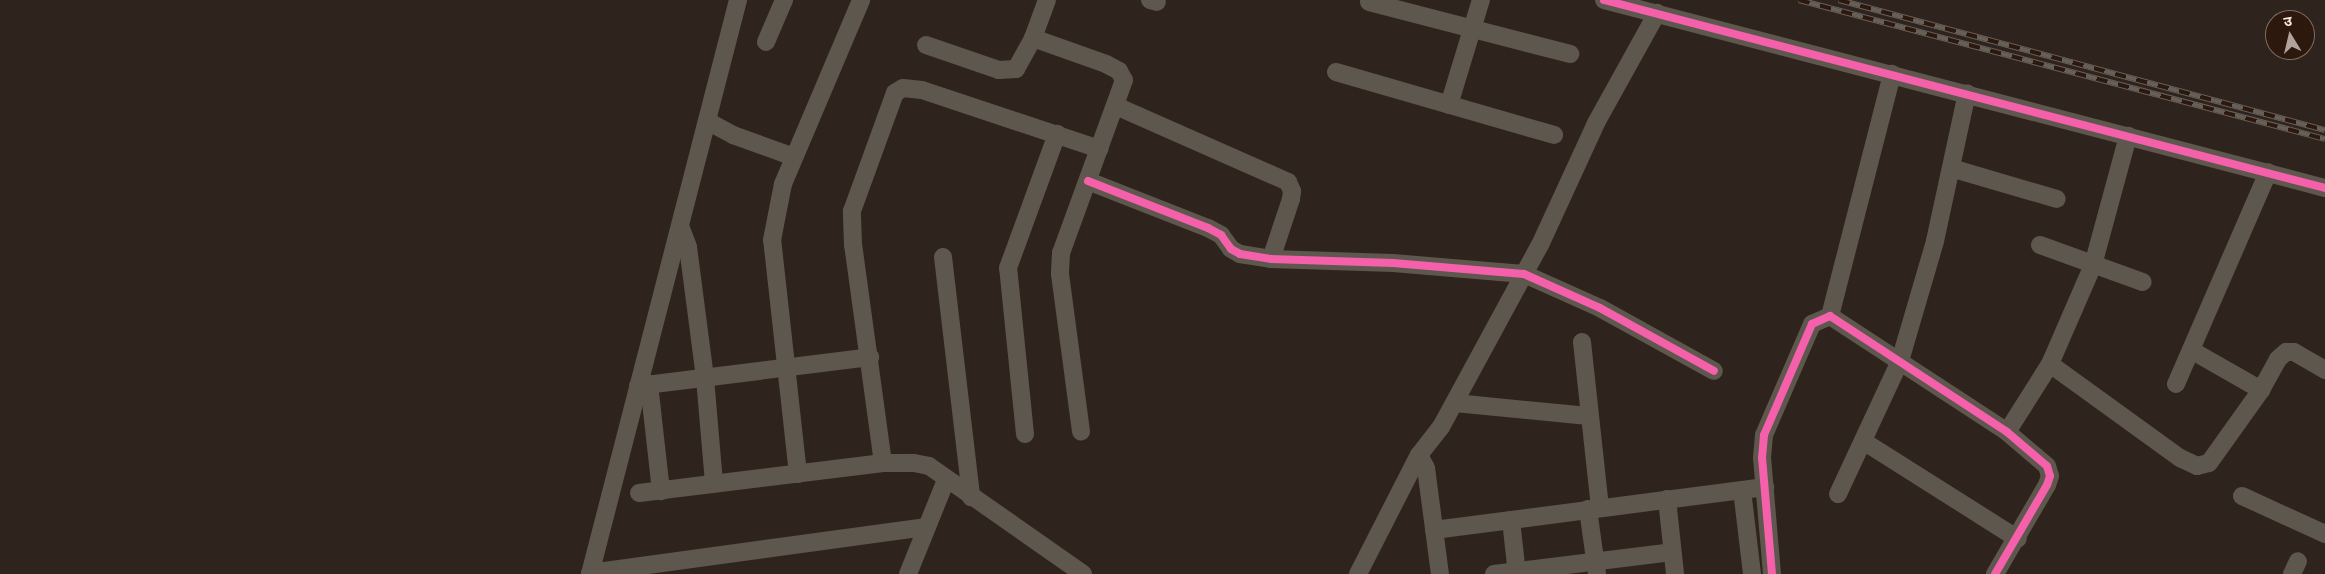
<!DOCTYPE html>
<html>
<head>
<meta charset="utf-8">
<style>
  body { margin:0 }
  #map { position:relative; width:2325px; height:574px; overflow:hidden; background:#2f241d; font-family:"Work Sans","Noto Sans Devanagari",sans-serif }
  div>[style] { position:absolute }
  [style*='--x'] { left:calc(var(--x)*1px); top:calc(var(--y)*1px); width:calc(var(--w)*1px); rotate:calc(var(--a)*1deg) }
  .minor>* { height:18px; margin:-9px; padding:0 9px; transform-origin:9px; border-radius:9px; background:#5e574d }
  .rail>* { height:5.5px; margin-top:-2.75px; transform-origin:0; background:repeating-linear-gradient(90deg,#2c180d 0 11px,#676059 0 22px); box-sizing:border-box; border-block:1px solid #676059 }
  .cycleway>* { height:8px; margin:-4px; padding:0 4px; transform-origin:4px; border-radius:4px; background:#f560ab }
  span { translate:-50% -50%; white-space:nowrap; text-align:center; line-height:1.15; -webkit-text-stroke:4px #2c180d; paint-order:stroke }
  .north { position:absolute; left:2265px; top:10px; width:50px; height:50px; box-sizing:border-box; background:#2c180d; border:1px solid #7d6b62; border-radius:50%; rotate:351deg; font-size:14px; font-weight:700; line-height:20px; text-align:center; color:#f7e8e1 }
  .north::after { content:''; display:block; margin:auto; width:18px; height:22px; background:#b1a39c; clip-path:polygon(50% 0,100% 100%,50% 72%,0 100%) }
</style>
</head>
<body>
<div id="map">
  <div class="minor">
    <div style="--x:1150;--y:0;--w:7;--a:16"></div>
    <div style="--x:1604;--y:0;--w:745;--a:14.61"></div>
    <div style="--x:1369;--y:2;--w:208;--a:14.5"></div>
    <div style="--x:1033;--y:38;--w:77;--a:19.6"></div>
    <div style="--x:1106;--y:64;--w:15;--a:28"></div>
    <div style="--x:1119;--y:71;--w:10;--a:61"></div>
    <div style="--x:1124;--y:80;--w:184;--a:110"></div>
    <div style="--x:1061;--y:253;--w:21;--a:93"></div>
    <div style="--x:1060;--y:274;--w:159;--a:82.4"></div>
    <div style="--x:766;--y:42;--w:46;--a:-66.8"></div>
    <div style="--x:926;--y:45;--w:77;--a:18.9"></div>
    <div style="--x:999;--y:70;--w:17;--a:-3"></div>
    <div style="--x:1016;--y:69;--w:35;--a:-61"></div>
    <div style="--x:1033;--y:38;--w:40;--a:-69.8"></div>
    <div style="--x:1336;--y:72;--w:227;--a:16.1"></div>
    <div style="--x:1449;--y:105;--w:110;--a:-73.1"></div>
    <div style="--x:1116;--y:106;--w:188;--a:23.8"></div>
    <div style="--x:1288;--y:182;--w:10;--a:66"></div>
    <div style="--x:1292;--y:191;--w:8;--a:97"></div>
    <div style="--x:1291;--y:199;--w:63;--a:108.4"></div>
    <div style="--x:707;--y:121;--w:30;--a:28"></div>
    <div style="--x:733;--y:135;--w:65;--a:19.8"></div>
    <div style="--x:1951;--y:168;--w:110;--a:16.3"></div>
    <div style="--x:1088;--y:181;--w:129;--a:21.4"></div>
    <div style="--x:1208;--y:228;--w:15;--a:28"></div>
    <div style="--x:1221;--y:235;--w:17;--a:54"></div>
    <div style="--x:1231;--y:249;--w:10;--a:29"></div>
    <div style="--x:1240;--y:254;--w:31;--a:9"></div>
    <div style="--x:1271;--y:259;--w:122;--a:1.9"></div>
    <div style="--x:1393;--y:263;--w:131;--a:4.8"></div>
    <div style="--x:1524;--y:274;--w:83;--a:24.1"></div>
    <div style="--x:1600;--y:308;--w:130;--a:28.9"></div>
    <div style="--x:680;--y:226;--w:22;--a:69"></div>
    <div style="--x:688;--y:247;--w:132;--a:82.6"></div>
    <div style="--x:705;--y:378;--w:106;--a:85.1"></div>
    <div style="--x:2040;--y:245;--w:109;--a:19.8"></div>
    <div style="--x:943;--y:257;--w:242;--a:83.3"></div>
    <div style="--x:1830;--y:316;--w:250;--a:-75.6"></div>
    <div style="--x:1582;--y:342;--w:166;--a:83.8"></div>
    <div style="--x:2191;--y:350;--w:81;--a:29.7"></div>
    <div style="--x:2050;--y:364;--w:160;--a:35.9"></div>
    <div style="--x:2180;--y:458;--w:19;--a:25"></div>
    <div style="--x:2197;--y:466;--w:12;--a:-14"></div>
    <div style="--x:2209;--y:463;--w:90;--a:-54.5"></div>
    <div style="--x:2261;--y:390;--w:35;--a:-61"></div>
    <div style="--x:2278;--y:359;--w:11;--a:-41"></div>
    <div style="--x:2286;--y:352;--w:8;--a:0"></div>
    <div style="--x:2294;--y:352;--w:36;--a:30"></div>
    <div style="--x:649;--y:384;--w:108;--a:83.6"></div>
    <div style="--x:2176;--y:384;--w:231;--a:-66.5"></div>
    <div style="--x:638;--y:386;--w:234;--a:-7.1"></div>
    <div style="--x:1455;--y:403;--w:134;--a:5.6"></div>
    <div style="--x:2007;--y:432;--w:80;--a:-57.7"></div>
    <div style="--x:2050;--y:364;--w:108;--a:-66.5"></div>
    <div style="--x:2093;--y:265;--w:134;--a:-74.8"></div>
    <div style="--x:1025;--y:434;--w:167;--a:-95.8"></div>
    <div style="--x:1008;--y:268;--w:143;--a:-69.9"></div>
    <div style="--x:1863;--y:441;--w:183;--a:32.3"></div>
    <div style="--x:1419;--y:455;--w:15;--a:62"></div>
    <div style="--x:1426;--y:468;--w:107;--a:82.5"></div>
    <div style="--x:883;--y:463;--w:220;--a:-97.8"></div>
    <div style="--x:853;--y:245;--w:34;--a:-92"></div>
    <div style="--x:852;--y:211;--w:126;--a:-70"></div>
    <div style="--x:895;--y:93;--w:9;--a:-32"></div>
    <div style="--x:903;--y:88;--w:19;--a:6"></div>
    <div style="--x:922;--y:90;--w:187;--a:18.4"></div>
    <div style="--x:798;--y:474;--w:235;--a:-96.3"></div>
    <div style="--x:772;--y:240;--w:57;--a:-78.9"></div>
    <div style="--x:783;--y:184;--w:200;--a:-67"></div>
    <div style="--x:1742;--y:490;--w:85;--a:83.2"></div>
    <div style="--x:639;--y:493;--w:246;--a:-7"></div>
    <div style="--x:883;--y:463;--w:31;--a:0"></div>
    <div style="--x:914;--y:463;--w:15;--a:11"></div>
    <div style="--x:929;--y:466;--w:188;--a:35"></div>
    <div style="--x:1838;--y:494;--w:147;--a:-65"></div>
    <div style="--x:1900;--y:361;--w:125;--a:-73.7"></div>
    <div style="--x:1935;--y:241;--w:151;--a:-77.8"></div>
    <div style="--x:2242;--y:496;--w:91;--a:24.6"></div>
    <div style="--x:1667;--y:499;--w:75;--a:83.9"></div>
    <div style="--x:1588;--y:509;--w:66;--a:82.1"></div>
    <div style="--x:1511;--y:520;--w:54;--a:83.7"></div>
    <div style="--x:1434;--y:530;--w:334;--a:-7.4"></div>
    <div style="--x:590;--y:573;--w:340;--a:-7.8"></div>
    <div style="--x:590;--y:574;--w:593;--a:-75.54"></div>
    <div style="--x:908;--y:574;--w:101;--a:-68"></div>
    <div style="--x:1358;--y:574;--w:134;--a:-62.9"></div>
    <div style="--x:1419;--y:455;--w:36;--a:-52"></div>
    <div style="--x:1441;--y:427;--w:207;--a:-61.5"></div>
    <div style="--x:1540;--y:245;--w:134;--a:-65.3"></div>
    <div style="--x:1596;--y:123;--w:126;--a:-61"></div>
    <div style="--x:1494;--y:574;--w:179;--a:-7"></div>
    <div style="--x:1772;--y:574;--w:116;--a:-94.9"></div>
    <div style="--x:1762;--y:458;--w:23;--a:-85"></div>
    <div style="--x:1764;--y:435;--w:121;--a:-66.6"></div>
    <div style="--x:1812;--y:324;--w:20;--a:-24"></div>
    <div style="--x:1830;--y:316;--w:212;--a:33.2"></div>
    <div style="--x:2007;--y:432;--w:52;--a:40.4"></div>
    <div style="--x:2047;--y:466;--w:10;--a:73"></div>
    <div style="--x:2050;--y:476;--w:9;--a:108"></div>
    <div style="--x:2047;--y:485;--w:103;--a:120.3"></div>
    <div style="--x:2292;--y:574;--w:14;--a:-65"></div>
  </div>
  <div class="rail">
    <div style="--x:1799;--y:0;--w:544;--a:14.8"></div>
    <div style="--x:1839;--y:0;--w:503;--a:14.98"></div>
  </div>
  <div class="cycleway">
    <div style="--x:1604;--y:0;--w:745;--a:14.61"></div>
    <div style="--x:1088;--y:181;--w:129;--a:21.4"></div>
    <div style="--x:1208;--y:228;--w:15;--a:28"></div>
    <div style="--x:1221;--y:235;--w:17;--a:54"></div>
    <div style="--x:1231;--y:249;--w:10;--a:29"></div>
    <div style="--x:1240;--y:254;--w:31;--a:9"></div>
    <div style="--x:1271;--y:259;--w:122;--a:1.9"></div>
    <div style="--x:1393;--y:263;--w:131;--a:4.8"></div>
    <div style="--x:1524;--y:274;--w:83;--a:24.1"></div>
    <div style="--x:1600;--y:308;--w:130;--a:28.9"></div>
    <div style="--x:1772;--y:574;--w:116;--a:-94.9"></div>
    <div style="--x:1762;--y:458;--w:23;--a:-85"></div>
    <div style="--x:1764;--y:435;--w:121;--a:-66.6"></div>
    <div style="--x:1812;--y:324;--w:20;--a:-24"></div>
    <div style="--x:1830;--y:316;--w:212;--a:33.2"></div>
    <div style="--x:2007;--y:432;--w:52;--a:40.4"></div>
    <div style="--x:2047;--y:466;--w:10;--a:73"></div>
    <div style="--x:2050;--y:476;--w:9;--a:108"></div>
    <div style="--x:2047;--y:485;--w:103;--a:120.3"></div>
  </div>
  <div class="north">उ</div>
</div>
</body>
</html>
